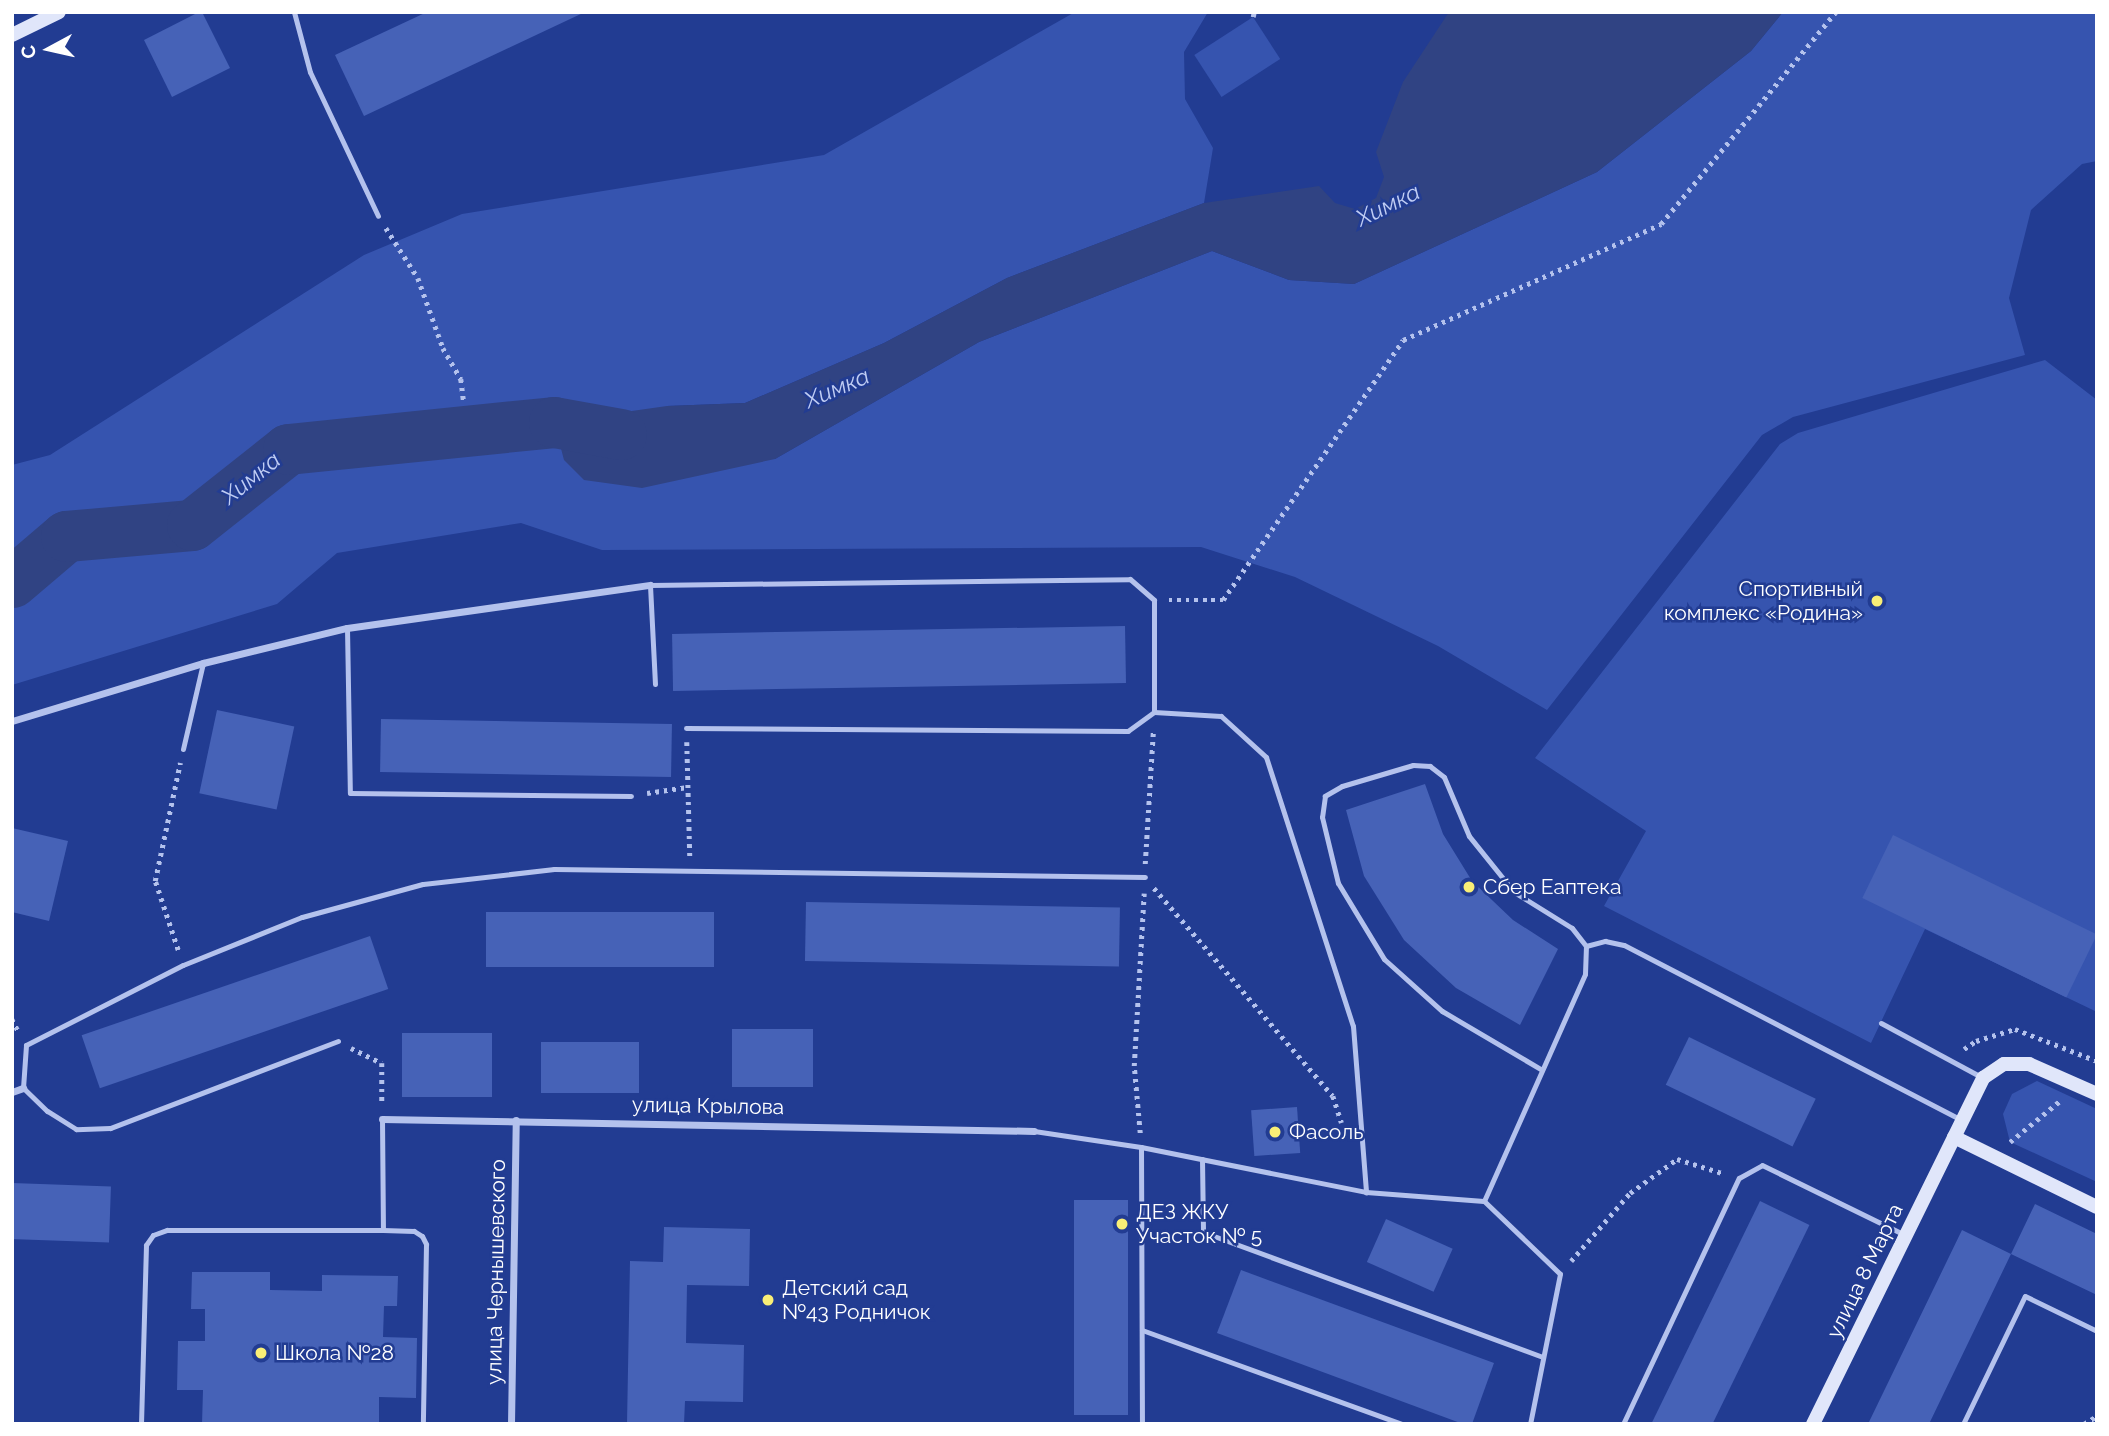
<!DOCTYPE html>
<html>
<head>
<meta charset="utf-8">
<style>
  body { margin:0 }
  #map { position:relative; width:2109px; height:1436px; overflow:hidden; background:#223c92; font-family:Raleway,sans-serif }
  div>[style] { position:absolute }
  [style*='--x'] { left:calc(var(--x)*1px); top:calc(var(--y)*1px); width:calc(var(--w)*1px); rotate:calc(var(--a)*1deg) }
  .green>* { inset:0; background:#3654af; transform-origin:0 0 }
  .water>* { inset:0; background:#304383 }
  .river>* { height:51px; margin:-25.5px; padding:0 25.5px; transform-origin:25.5px; border-radius:25.5px; background:#304383 }
  .building>* { inset:0; background:#4662b7; transform-origin:0 0 }
  .path>* { height:4.5px; margin-top:-2.25px; transform-origin:0; background:repeating-linear-gradient(90deg,#b4c2ed 0 3.5px,transparent 0 8.5px) }
  .lane>* { height:5px; margin:-2.5px; padding:0 2.5px; transform-origin:2.5px; border-radius:2.5px; background:#b4c2ed }
  .street>* { height:7px; margin:-3.5px; padding:0 3.5px; transform-origin:3.5px; border-radius:3.5px; background:#b4c2ed }
  .secondary>* { height:14px; margin:-7px; padding:0 7px; transform-origin:7px; border-radius:7px; background:#e0e6fa }
  .dots>* { width:19px; height:19px; translate:-50% -50%; box-sizing:border-box; border:4px solid #223c92; border-radius:50% }
  span { translate:-50% -50%; white-space:nowrap; text-align:center; line-height:1.15; -webkit-text-stroke:5px #223c92; paint-order:stroke }
  .poi-label { font-size:21px; color:#fff }
  .right { translate:-100% -50%; text-align:right }
  .left { translate:0 -50%; text-align:left }
  .street-label { font-size:21px; color:#fff }
  .water-label { font-size:23px; color:#c0cdf4; font-style:italic }
  .frame { position:absolute; inset:0; border:14px solid #fff; pointer-events:none }
  .north { position:absolute; left:14px; top:14px; width:70px; height:70px; -webkit-text-stroke:5px #223c92; paint-order:stroke; rotate:262deg; font-size:19px; font-weight:700; line-height:28px; text-align:center; color:#fff }
  .north::after { content:''; display:block; margin:auto; width:24px; height:32px; background:#fff; clip-path:polygon(50% 0,100% 100%,50% 72%,0 100%) }
</style>
</head>
<body>
<div id="map">
  <div class="green">
    <div style="clip-path:polygon(1075px 12px,1208px 12px,1184px 52px,1185px 99px,1213px 148px,1204px 203px,1007px 278px,884px 343px,745px 403px,667px 406px,775px 459px,979px 342px,1212px 251px,1289px 280px,1354px 284px,1597px 172px,1751px 51px,1783px 12px,2097px 12px,2097px 161px,2082px 164px,2031px 210px,2009px 298px,2025px 355px,1793px 417px,1762px 435px,1547px 710px,1438px 646px,1295px 577px,1201px 547px,602px 550px,521px 523px,337px 553px,277px 604px,12px 685px,12px 465px,50px 455px,364px 255px,462px 214px,824px 155px)"></div>
    <div style="left:1253px;top:17px;width:50px;height:70px;rotate:57deg"></div>
    <div style="clip-path:polygon(2045px 360px,2097px 400px,2097px 1012px,1925px 929px,1871px 1043px,1604px 906px,1646px 831px,1535px 758px,1780px 444px,1798px 433px)"></div>
    <div style="clip-path:polygon(2037px 1081px,2097px 1109px,2097px 1182px,2010px 1142px,2003px 1114px,2012px 1094px)"></div>
  </div>
  <div class="water">
    <div style="clip-path:polygon(1449px 12px,1783px 12px,1751px 51px,1597px 172px,1354px 284px,1289px 280px,1212px 251px,979px 342px,775px 459px,642px 488px,584px 480px,564px 460px,554px 422px,667px 406px,745px 403px,884px 343px,1007px 278px,1204px 203px,1319px 186px,1335px 203px,1355px 209px,1376px 198px,1384px 177px,1376px 152px,1403px 82px)"></div>
  </div>
  <div class="river">
    <div style="--x:12;--y:582;--w:71;--a:-40.4"></div>
    <div style="--x:66;--y:536;--w:126;--a:-5"></div>
    <div style="--x:192;--y:525;--w:122;--a:-38.4"></div>
    <div style="--x:288;--y:449;--w:267;--a:-5.8"></div>
    <div style="--x:554;--y:422;--w:68;--a:10.2"></div>
  </div>
  <div class="building">
    <div style="clip-path:polygon(199px 12px,202px 12px,230px 68px,172px 97px,144px 40px)"></div>
    <div style="clip-path:polygon(427px 12px,585px 12px,364px 116px,335px 55px)"></div>
    <div style="left:1125px;top:626px;width:57px;height:453px;rotate:89deg"></div>
    <div style="left:217px;top:710px;width:79px;height:85px;rotate:12deg"></div>
    <div style="left:381px;top:719px;width:291px;height:53px;rotate:1deg"></div>
    <div style="clip-path:polygon(1425px 784px,1443px 834px,1472px 881px,1513px 920px,1558px 949px,1520px 1025px,1456px 988px,1404px 940px,1364px 876px,1346px 810px)"></div>
    <div style="clip-path:polygon(12px 828px,68px 841px,49px 921px,12px 912px)"></div>
    <div style="left:1893px;top:835px;width:227px;height:70px;rotate:26deg"></div>
    <div style="left:806px;top:902px;width:314px;height:59px;rotate:1deg"></div>
    <div style="left:486px;top:912px;width:228px;height:55px"></div>
    <div style="left:370px;top:936px;width:56px;height:305px;rotate:71deg"></div>
    <div style="left:732px;top:1029px;width:81px;height:58px"></div>
    <div style="left:492px;top:1033px;width:64px;height:90px;rotate:90deg"></div>
    <div style="left:1689px;top:1037px;width:141px;height:53px;rotate:26deg"></div>
    <div style="left:639px;top:1042px;width:51px;height:98px;rotate:90deg"></div>
    <div style="left:1297px;top:1107px;width:46px;height:46px;rotate:86deg"></div>
    <div style="left:12px;top:1183px;width:99px;height:56px;rotate:2deg"></div>
    <div style="left:1074px;top:1200px;width:54px;height:215px"></div>
    <div style="left:1760px;top:1201px;width:55px;height:247px;rotate:26deg"></div>
    <div style="clip-path:polygon(2035px 1204px,2097px 1234px,2097px 1295px,2011px 1254px,1929px 1424px,1868px 1424px,1962px 1230px,2011px 1254px)"></div>
    <div style="left:1386px;top:1219px;width:73px;height:47px;rotate:24deg"></div>
    <div style="clip-path:polygon(664px 1227px,750px 1229px,749px 1286px,687px 1285px,686px 1343px,744px 1345px,743px 1402px,685px 1401px,684px 1424px,627px 1424px,630px 1261px,663px 1262px)"></div>
    <div style="clip-path:polygon(1241px 1270px,1494px 1363px,1472px 1424px,1463px 1424px,1217px 1333px)"></div>
    <div style="clip-path:polygon(192px 1272px,270px 1272px,270px 1290px,322px 1291px,322px 1275px,398px 1276px,397px 1306px,384px 1306px,383px 1337px,417px 1338px,416px 1398px,379px 1397px,379px 1424px,202px 1424px,203px 1390px,177px 1390px,178px 1341px,205px 1341px,205px 1309px,191px 1309px)"></div>
  </div>
  <div class="path">
    <div style="--x:1253;--y:17;--w:5;--a:-79"></div>
    <div style="--x:386;--y:228;--w:59;--a:57.4"></div>
    <div style="--x:418;--y:278;--w:74;--a:70.3"></div>
    <div style="--x:443;--y:348;--w:36;--a:60"></div>
    <div style="--x:461;--y:379;--w:25;--a:83"></div>
    <div style="--x:1169;--y:600;--w:54;--a:0"></div>
    <div style="--x:1223;--y:600;--w:316;--a:-55.3"></div>
    <div style="--x:1403;--y:340;--w:283;--a:-24.2"></div>
    <div style="--x:1661;--y:224;--w:275;--a:-50.5"></div>
    <div style="--x:687;--y:742;--w:114;--a:88.5"></div>
    <div style="--x:647;--y:793;--w:41;--a:-8.3"></div>
    <div style="--x:1145;--y:864;--w:132;--a:-86.5"></div>
    <div style="--x:1154;--y:888;--w:274;--a:49.3"></div>
    <div style="--x:1333;--y:1096;--w:28;--a:72"></div>
    <div style="--x:178;--y:950;--w:73;--a:-108.4"></div>
    <div style="--x:155;--y:881;--w:121;--a:-78"></div>
    <div style="--x:12;--y:1019;--w:13;--a:63"></div>
    <div style="--x:351;--y:1048;--w:34;--a:26"></div>
    <div style="--x:382;--y:1063;--w:40;--a:90"></div>
    <div style="--x:1964;--y:1049;--w:14;--a:-34"></div>
    <div style="--x:1976;--y:1041;--w:41;--a:-17.1"></div>
    <div style="--x:2015;--y:1029;--w:88;--a:21.3"></div>
    <div style="--x:1140;--y:1133;--w:67;--a:-95.1"></div>
    <div style="--x:1134;--y:1066;--w:173;--a:-86.7"></div>
    <div style="--x:2010;--y:1142;--w:66;--a:-39.5"></div>
    <div style="--x:1571;--y:1261;--w:90;--a:-49.1"></div>
    <div style="--x:1630;--y:1193;--w:58;--a:-35.9"></div>
    <div style="--x:1677;--y:1159;--w:50;--a:17.4"></div>
    <div style="--x:2084;--y:1424;--w:15;--a:-32"></div>
  </div>
  <div class="lane">
    <div style="--x:294;--y:12;--w:62;--a:75.1"></div>
    <div style="--x:310;--y:72;--w:159;--a:64.7"></div>
    <div style="--x:347;--y:628;--w:165;--a:89"></div>
    <div style="--x:350;--y:793;--w:281;--a:0.6"></div>
    <div style="--x:655;--y:684;--w:99;--a:-92.9"></div>
    <div style="--x:650;--y:585;--w:480;--a:-0.7"></div>
    <div style="--x:1130;--y:579;--w:32;--a:41"></div>
    <div style="--x:1154;--y:600;--w:112;--a:90"></div>
    <div style="--x:1154;--y:712;--w:32;--a:144"></div>
    <div style="--x:1128;--y:731;--w:442;--a:-179.6"></div>
    <div style="--x:1154;--y:712;--w:67;--a:3.4"></div>
    <div style="--x:1221;--y:716;--w:61;--a:42.3"></div>
    <div style="--x:1266;--y:757;--w:283;--a:72.1"></div>
    <div style="--x:1353;--y:1026;--w:167;--a:85.5"></div>
    <div style="--x:183;--y:749;--w:88;--a:-76.9"></div>
    <div style="--x:1586;--y:946;--w:20;--a:-15"></div>
    <div style="--x:1605;--y:941;--w:19;--a:12"></div>
    <div style="--x:1624;--y:945;--w:378;--a:27.4"></div>
    <div style="--x:1881;--y:1023;--w:116;--a:28.3"></div>
    <div style="--x:338;--y:1041;--w:244;--a:159.1"></div>
    <div style="--x:110;--y:1128;--w:34;--a:178"></div>
    <div style="--x:76;--y:1129;--w:34;--a:-148"></div>
    <div style="--x:47;--y:1111;--w:33;--a:-136"></div>
    <div style="--x:23;--y:1088;--w:43;--a:-86"></div>
    <div style="--x:26;--y:1045;--w:176;--a:-27"></div>
    <div style="--x:183;--y:965;--w:128;--a:-22"></div>
    <div style="--x:302;--y:917;--w:125;--a:-15.3"></div>
    <div style="--x:423;--y:884;--w:132;--a:-6.5"></div>
    <div style="--x:554;--y:869;--w:591;--a:0.78"></div>
    <div style="--x:382;--y:1119;--w:111;--a:89.5"></div>
    <div style="--x:1034;--y:1131;--w:108;--a:8.5"></div>
    <div style="--x:1141;--y:1147;--w:229;--a:11.3"></div>
    <div style="--x:1366;--y:1192;--w:118;--a:4.4"></div>
    <div style="--x:1484;--y:1201;--w:105;--a:43.8"></div>
    <div style="--x:1560;--y:1274;--w:153;--a:101.3"></div>
    <div style="--x:1141;--y:1147;--w:277;--a:89.8"></div>
    <div style="--x:1202;--y:1159;--w:73;--a:89.2"></div>
    <div style="--x:1203;--y:1232;--w:362;--a:20.2"></div>
    <div style="--x:1484;--y:1201;--w:248;--a:-66"></div>
    <div style="--x:1585;--y:974;--w:28;--a:-88"></div>
    <div style="--x:1586;--y:946;--w:23;--a:-128"></div>
    <div style="--x:1572;--y:928;--w:68;--a:-148.2"></div>
    <div style="--x:1514;--y:892;--w:72;--a:-128.8"></div>
    <div style="--x:1469;--y:836;--w:64;--a:-113"></div>
    <div style="--x:1444;--y:777;--w:18;--a:-142"></div>
    <div style="--x:1430;--y:766;--w:17;--a:-177"></div>
    <div style="--x:1413;--y:765;--w:74;--a:163.5"></div>
    <div style="--x:1342;--y:786;--w:20;--a:150"></div>
    <div style="--x:1325;--y:796;--w:21;--a:98"></div>
    <div style="--x:1322;--y:817;--w:68;--a:76.4"></div>
    <div style="--x:1338;--y:883;--w:89;--a:58.8"></div>
    <div style="--x:1384;--y:959;--w:78;--a:41.9"></div>
    <div style="--x:1442;--y:1011;--w:116;--a:30.5"></div>
    <div style="--x:1142;--y:1330;--w:276;--a:19.9"></div>
    <div style="--x:141;--y:1424;--w:179;--a:-88.4"></div>
    <div style="--x:146;--y:1245;--w:12;--a:-55"></div>
    <div style="--x:153;--y:1235;--w:15;--a:-20"></div>
    <div style="--x:167;--y:1230;--w:216;--a:0"></div>
    <div style="--x:383;--y:1230;--w:31;--a:2"></div>
    <div style="--x:414;--y:1231;--w:9;--a:32"></div>
    <div style="--x:422;--y:1236;--w:9;--a:63"></div>
    <div style="--x:426;--y:1244;--w:180;--a:91"></div>
    <div style="--x:1623;--y:1424;--w:272;--a:-64.8"></div>
    <div style="--x:1739;--y:1178;--w:26;--a:-29"></div>
    <div style="--x:1762;--y:1165;--w:157;--a:26.1"></div>
    <div style="--x:1963;--y:1424;--w:142;--a:-64.2"></div>
    <div style="--x:2025;--y:1296;--w:80;--a:25.9"></div>
  </div>
  <div class="street">
    <div style="--x:12;--y:721;--w:200;--a:-16.9"></div>
    <div style="--x:203;--y:663;--w:148;--a:-13.7"></div>
    <div style="--x:347;--y:628;--w:306;--a:-8.1"></div>
    <div style="--x:12;--y:1092;--w:12;--a:-20"></div>
    <div style="--x:382;--y:1119;--w:652;--a:1.05"></div>
    <div style="--x:511;--y:1424;--w:304;--a:-89.1"></div>
  </div>
  <div class="secondary">
    <div style="--x:12;--y:35;--w:52;--a:-26.1"></div>
    <div style="--x:1954;--y:1137;--w:159;--a:26.1"></div>
    <div style="--x:1813;--y:1424;--w:386;--a:-63.8"></div>
    <div style="--x:1983;--y:1078;--w:25;--a:-34"></div>
    <div style="--x:2004;--y:1064;--w:25;--a:0"></div>
    <div style="--x:2029;--y:1064;--w:74;--a:23.8"></div>
  </div>
  <div class="dots">
    <div style="left:1877px;top:601px;background:#f9ee76"></div>
    <div style="left:1469px;top:887px;background:#f9ee76"></div>
    <div style="left:1275px;top:1132px;background:#f9ee76"></div>
    <div style="left:1122px;top:1224px;background:#f9ee76"></div>
    <div style="left:768px;top:1300px;background:#f9ee76"></div>
    <div style="left:261px;top:1353px;background:#f9ee76"></div>
  </div>
  <div class="poi-label">
    <span class="right" style="left:1863px;top:601px">Спортивный<br>комплекс «Родина»</span>
    <span class="left" style="left:1483px;top:887px">Сбер Еаптека</span>
    <span class="left" style="left:1289px;top:1132px">Фасоль</span>
    <span class="left" style="left:1136px;top:1224px">ДЕЗ ЖКУ<br>Участок № 5</span>
    <span class="left" style="left:782px;top:1300px">Детский сад<br>№43 Родничок</span>
    <span class="left" style="left:275px;top:1353px">Школа №28</span>
  </div>
  <div class="street-label">
    <span style="left:708px;top:1106px;rotate:1deg">улица Крылова</span>
    <span style="left:1865px;top:1271px;rotate:-64deg">улица 8 Марта</span>
    <span style="left:496px;top:1272px;rotate:-89deg">улица Чернышевского</span>
  </div>
  <div class="water-label">
    <span style="left:1388px;top:205px;rotate:-26deg">Химка</span>
    <span style="left:837px;top:388px;rotate:-23deg">Химка</span>
    <span style="left:251px;top:478px;rotate:-39deg">Химка</span>
  </div>
  <div class="frame"></div>
  <div class="north">С</div>
</div>
</body>
</html>
